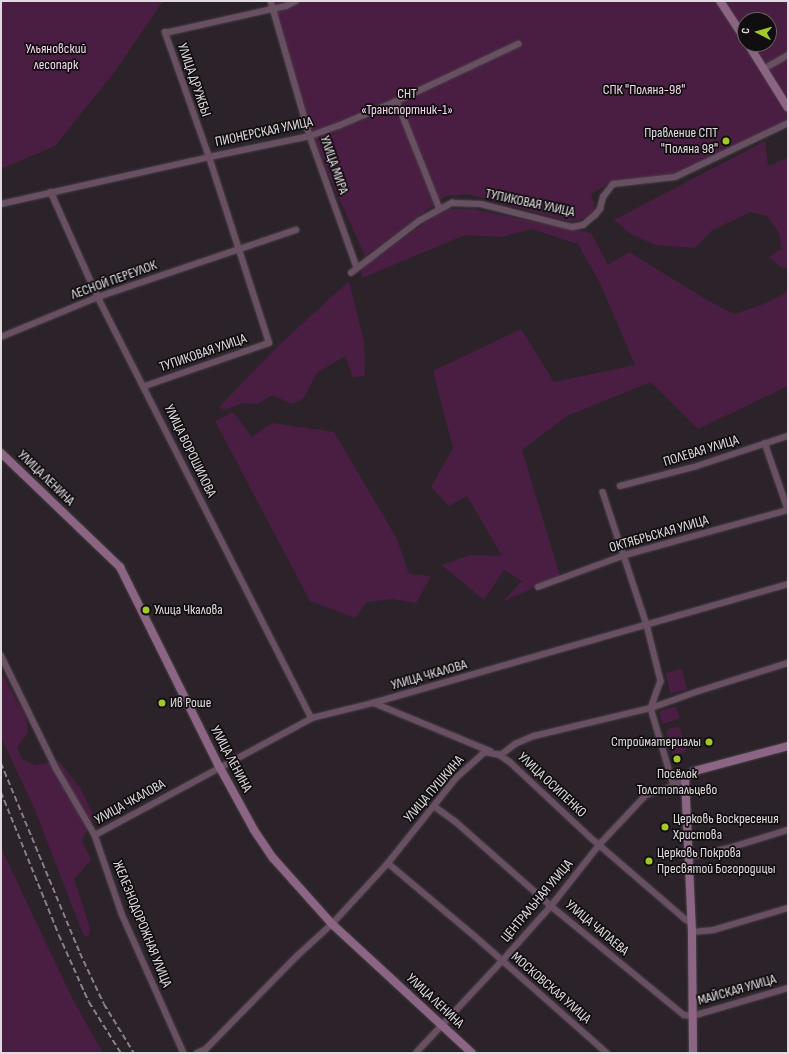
<!DOCTYPE html>
<html>
<head>
<meta charset="utf-8">
<style>
  body { margin:0 }
  #map { position:relative; width:789px; height:1054px; overflow:hidden; background:#2b2329; font-family:"Sofia Sans Condensed",sans-serif }
  div>[style] { position:absolute }
  [style*='--x'] { left:calc(var(--x)*1px); top:calc(var(--y)*1px); width:calc(var(--w)*1px); rotate:calc(var(--a)*1deg) }
  .green>* { inset:0; background:#4a1e42; transform-origin:0 0 }
  .roads { filter:drop-shadow(0 0 1px #484046) drop-shadow(0 0 1px #484046) }
  .street>* { height:5.5px; margin:-2.75px; padding:0 2.75px; transform-origin:2.75px; border-radius:2.75px; background:#684f62 }
  .secondary>* { height:8px; margin:-4px; padding:0 4px; transform-origin:4px; border-radius:4px; background:#8d6584 }
  .rail>* { height:1.5px; margin-top:-0.75px; transform-origin:0; background:repeating-linear-gradient(90deg,#878085 0 6px,transparent 0 9px) }
  .dots>* { width:11px; height:11px; translate:-50% -50%; box-sizing:border-box; border:2px solid #110e10; border-radius:50% }
  span { translate:-50% -50%; white-space:nowrap; text-align:center; line-height:1.15; -webkit-text-stroke:3.5px #110e10; paint-order:stroke }
  .park-label { font-size:14px; color:#f6d4ee }
  .street-label { font-size:14px; color:#e0dbdf }
  .poi-label { font-size:14px; color:#e0dbdf }
  .right { translate:-100% -50%; text-align:right }
  .left { translate:0 -50%; text-align:left }
  .frame { position:absolute; inset:0; border:2px solid #e0dbdf; pointer-events:none }
  .north { position:absolute; left:737px; top:12px; width:40px; height:40px; box-sizing:border-box; background:#110e10; border:1px solid #646063; border-radius:50%; rotate:276deg; font-size:11px; font-weight:700; line-height:16px; text-align:center; color:#e0dbdf }
  .north::after { content:''; display:block; margin:auto; width:14px; height:18px; background:#a2c928; clip-path:polygon(50% 0,100% 100%,50% 72%,0 100%) }
</style>
</head>
<body>
<div id="map">
  <div class="green">
    <div style="clip-path:polygon(1px 1px,163px 1px,116px 70px,55px 146px,1px 169px)"></div>
    <div style="clip-path:polygon(276px 1px,715px 1px,788px 113px,787px 119px,785px 122px,681px 174px,612px 181px,591px 194px,595px 208px,592px 214px,580px 220px,568px 221px,467px 194px,446px 196px,365px 256px,312px 138px,276px 9px)"></div>
    <div style="clip-path:polygon(724px 1px,788px 1px,788px 99px,779px 92px,750px 44px,769px 44px,769px 20px,745px 20px,745px 36px)"></div>
    <div style="clip-path:polygon(765px 141px,768px 166px,788px 158px,788px 269px,779px 266px,769px 257px,781px 249px,779px 233px,767px 216px,750px 212px,711px 231px,695px 248px,655px 245px,631px 234px,614px 220px)"></div>
    <div style="clip-path:polygon(444px 209px,472px 209px,591px 233px,608px 265px,629px 252px,707px 300px,734px 314px,759px 306px,784px 294px,788px 289px,788px 386px,698px 429px,651px 382px,567px 416px,522px 450px,560px 576px,502px 602px,522px 581px,504px 570px,484px 600px,442px 565px,470px 555px,502px 556px,467px 496px,449px 506px,431px 487px,453px 448px,433px 371px,521px 329px,554px 382px,635px 365px,600px 283px,578px 244px,532px 229px,501px 237px,465px 235px,362px 278px,361px 269px)"></div>
    <div style="clip-path:polygon(349px 281px,364px 341px,365px 375px,353px 378px,345px 356px,317px 373px,303px 399px,291px 404px,273px 395px,257px 404px,243px 403px,225px 410px,219px 407px,278px 346px)"></div>
    <div style="clip-path:polygon(233px 412px,252px 437px,272px 423px,334px 432px,397px 539px,409px 574px,431px 576px,416px 603px,392px 599px,367px 602px,355px 618px,310px 601px,215px 421px)"></div>
    <div style="left:682px;top:669px;width:21px;height:17px;rotate:76deg"></div>
    <div style="clip-path:polygon(1px 672px,26px 717px,28px 733px,17px 747px,22px 759px,35px 765px,59px 761px,81px 789px,94px 817px,82px 840px,91px 860px,74px 879px,88px 922px,90px 931px,88px 937px,83px 934px,35px 810px,1px 737px)"></div>
    <div style="left:676px;top:706px;width:13px;height:18px;rotate:72deg"></div>
    <div style="clip-path:polygon(678px 727px,680px 728px,686px 750px,685px 752px,674px 755px,672px 753px,666px 732px,668px 729px)"></div>
    <div style="clip-path:polygon(1px 848px,72px 998px,103px 1053px,1px 1053px)"></div>
  </div>
  <div class="roads">
    <div class="street">
      <div style="--x:271;--y:1;--w:141;--a:73.9"></div>
      <div style="--x:310;--y:136;--w:139;--a:70.3"></div>
      <div style="--x:764;--y:69;--w:28;--a:-30"></div>
      <div style="--x:397;--y:101;--w:116;--a:68.3"></div>
      <div style="--x:51;--y:192;--w:115;--a:65.9"></div>
      <div style="--x:98;--y:297;--w:472;--a:63.1"></div>
      <div style="--x:1;--y:204;--w:213;--a:-12.7"></div>
      <div style="--x:209;--y:157;--w:103;--a:-11.7"></div>
      <div style="--x:310;--y:136;--w:30;--a:-20"></div>
      <div style="--x:338;--y:126;--w:64;--a:-23"></div>
      <div style="--x:397;--y:101;--w:134;--a:-25.2"></div>
      <div style="--x:351;--y:273;--w:86;--a:-37.4"></div>
      <div style="--x:419;--y:221;--w:38;--a:-29"></div>
      <div style="--x:452;--y:203;--w:29;--a:2"></div>
      <div style="--x:481;--y:204;--w:94;--a:14.2"></div>
      <div style="--x:572;--y:227;--w:11;--a:-10"></div>
      <div style="--x:583;--y:225;--w:16;--a:-40"></div>
      <div style="--x:595;--y:215;--w:8;--a:-50"></div>
      <div style="--x:600;--y:209;--w:12;--a:-76"></div>
      <div style="--x:603;--y:197;--w:16;--a:-52"></div>
      <div style="--x:613;--y:184;--w:62;--a:-6.4"></div>
      <div style="--x:675;--y:177;--w:125;--a:-25.5"></div>
      <div style="--x:1;--y:337;--w:105;--a:-22.4"></div>
      <div style="--x:98;--y:297;--w:209;--a:-18.7"></div>
      <div style="--x:145;--y:386;--w:131;--a:-19.1"></div>
      <div style="--x:269;--y:343;--w:195;--a:-107.9"></div>
      <div style="--x:209;--y:157;--w:132;--a:-109.5"></div>
      <div style="--x:165;--y:33;--w:124;--a:-12.6"></div>
      <div style="--x:286;--y:6;--w:11;--a:-27"></div>
      <div style="--x:765;--y:443;--w:70;--a:70.8"></div>
      <div style="--x:620;--y:486;--w:76;--a:-14.4"></div>
      <div style="--x:694;--y:467;--w:99;--a:-18.3"></div>
      <div style="--x:603;--y:492;--w:140;--a:71.7"></div>
      <div style="--x:647;--y:625;--w:58;--a:76"></div>
      <div style="--x:661;--y:681;--w:29;--a:110"></div>
      <div style="--x:651;--y:708;--w:81;--a:73.6"></div>
      <div style="--x:538;--y:587;--w:93;--a:-20.2"></div>
      <div style="--x:625;--y:555;--w:169;--a:-15.4"></div>
      <div style="--x:1;--y:655;--w:126;--a:64"></div>
      <div style="--x:56;--y:768;--w:78;--a:59.8"></div>
      <div style="--x:95;--y:835;--w:83;--a:71.1"></div>
      <div style="--x:122;--y:914;--w:152;--a:66"></div>
      <div style="--x:374;--y:703;--w:126;--a:22.5"></div>
      <div style="--x:498;--y:754;--w:14;--a:34"></div>
      <div style="--x:510;--y:762;--w:108;--a:43.1"></div>
      <div style="--x:589;--y:836;--w:127;--a:40.8"></div>
      <div style="--x:685;--y:919;--w:8;--a:30"></div>
      <div style="--x:434;--y:806;--w:26;--a:36"></div>
      <div style="--x:455;--y:821;--w:128;--a:41.5"></div>
      <div style="--x:551;--y:906;--w:172;--a:39.3"></div>
      <div style="--x:684;--y:1015;--w:9;--a:6"></div>
      <div style="--x:693;--y:1016;--w:99;--a:-16.4"></div>
      <div style="--x:95;--y:835;--w:247;--a:-28.3"></div>
      <div style="--x:312;--y:718;--w:63;--a:-13.8"></div>
      <div style="--x:373;--y:703;--w:432;--a:-16"></div>
      <div style="--x:690;--y:857;--w:44;--a:-13.1"></div>
      <div style="--x:733;--y:847;--w:58;--a:-17.2"></div>
      <div style="--x:388;--y:863;--w:115;--a:40.1"></div>
      <div style="--x:476;--y:937;--w:175;--a:41.5"></div>
      <div style="--x:692;--y:932;--w:22;--a:-5"></div>
      <div style="--x:714;--y:930;--w:77;--a:-16.6"></div>
      <div style="--x:197;--y:1053;--w:10;--a:-24"></div>
      <div style="--x:206;--y:1049;--w:130;--a:-45.6"></div>
      <div style="--x:297;--y:956;--w:47;--a:-42.4"></div>
      <div style="--x:332;--y:924;--w:83;--a:-47.4"></div>
      <div style="--x:388;--y:863;--w:109;--a:-51.3"></div>
      <div style="--x:456;--y:778;--w:39;--a:-42"></div>
      <div style="--x:485;--y:752;--w:16;--a:11"></div>
      <div style="--x:501;--y:755;--w:18;--a:-38"></div>
      <div style="--x:515;--y:744;--w:21;--a:-23"></div>
      <div style="--x:534;--y:736;--w:120;--a:-13.5"></div>
      <div style="--x:651;--y:708;--w:51;--a:-19.5"></div>
      <div style="--x:699;--y:691;--w:93;--a:-17.5"></div>
      <div style="--x:416;--y:1053;--w:126;--a:-46.9"></div>
      <div style="--x:502;--y:961;--w:74;--a:-48.3"></div>
      <div style="--x:551;--y:906;--w:79;--a:-51.7"></div>
      <div style="--x:600;--y:844;--w:67;--a:-46.8"></div>
      <div style="--x:646;--y:795;--w:29;--a:-18"></div>
      <div style="--x:674;--y:786;--w:14;--a:-36"></div>
    </div>
    <div class="secondary">
      <div style="--x:720;--y:1;--w:45;--a:56.7"></div>
      <div style="--x:748;--y:44;--w:75;--a:58"></div>
      <div style="--x:1;--y:453;--w:165;--a:43.8"></div>
      <div style="--x:120;--y:567;--w:222;--a:63.6"></div>
      <div style="--x:219;--y:766;--w:73;--a:61.3"></div>
      <div style="--x:254;--y:830;--w:34;--a:56"></div>
      <div style="--x:273;--y:858;--w:89;--a:48.2"></div>
      <div style="--x:332;--y:924;--w:190;--a:42.7"></div>
      <div style="--x:693;--y:1053;--w:121;--a:-90.5"></div>
      <div style="--x:692;--y:932;--w:154;--a:-92.6"></div>
      <div style="--x:685;--y:778;--w:11;--a:-38"></div>
      <div style="--x:694;--y:771;--w:97;--a:-14.9"></div>
    </div>
  </div>
  <div class="rail">
    <div style="--x:1;--y:763;--w:206;--a:67.4"></div>
    <div style="--x:80;--y:953;--w:56;--a:64.8"></div>
    <div style="--x:104;--y:1004;--w:57;--a:58.5"></div>
    <div style="--x:1;--y:792;--w:154;--a:67.9"></div>
    <div style="--x:59;--y:935;--w:73;--a:65.9"></div>
    <div style="--x:89;--y:1002;--w:60;--a:57.9"></div>
  </div>
  <div class="dots">
    <div style="left:726px;top:141px;background:#a2c928"></div>
    <div style="left:146px;top:610px;background:#a2c928"></div>
    <div style="left:162px;top:703px;background:#a2c928"></div>
    <div style="left:709px;top:742px;background:#a2c928"></div>
    <div style="left:677px;top:759px;background:#a2c928"></div>
    <div style="left:665px;top:827px;background:#a2c928"></div>
    <div style="left:649px;top:861px;background:#a2c928"></div>
  </div>
  <div class="park-label">
    <span style="left:56px;top:57px">Ульяновский<br>лесопарк</span>
    <span style="left:644px;top:90px">СПК "Поляна-98"</span>
    <span style="left:407px;top:102px">СНТ<br>«Транспортник-1»</span>
  </div>
  <div class="street-label">
    <span style="left:194px;top:80px;rotate:71deg">УЛИЦА ДРУЖБЫ</span>
    <span style="left:264px;top:132px;rotate:-12deg">ПИОНЕРСКАЯ УЛИЦА</span>
    <span style="left:334px;top:165px;rotate:71deg">УЛИЦА МИРА</span>
    <span style="left:530px;top:203px;rotate:12deg">ТУПИКОВАЯ УЛИЦА</span>
    <span style="left:114px;top:280px;rotate:-20deg">ЛЕСНОЙ ПЕРЕУЛОК</span>
    <span style="left:203px;top:353px;rotate:-19deg">ТУПИКОВАЯ УЛИЦА</span>
    <span style="left:190px;top:451px;rotate:64deg">УЛИЦА ВОРОШИЛОВА</span>
    <span style="left:701px;top:451px;rotate:-17deg">ПОЛЕВАЯ УЛИЦА</span>
    <span style="left:46px;top:478px;rotate:44deg">УЛИЦА ЛЕНИНА</span>
    <span style="left:659px;top:534px;rotate:-16deg">ОКТЯБРЬСКАЯ УЛИЦА</span>
    <span style="left:429px;top:675px;rotate:-16deg">УЛИЦА ЧКАЛОВА</span>
    <span style="left:231px;top:759px;rotate:62deg">УЛИЦА ЛЕНИНА</span>
    <span style="left:552px;top:785px;rotate:43deg">УЛИЦА ОСИПЕНКО</span>
    <span style="left:434px;top:789px;rotate:-49deg">УЛИЦА ПУШКИНА</span>
    <span style="left:130px;top:802px;rotate:-29deg">УЛИЦА ЧКАЛОВА</span>
    <span style="left:537px;top:901px;rotate:-50deg">ЦЕНТРАЛЬНАЯ УЛИЦА</span>
    <span style="left:142px;top:924px;rotate:68deg">ЖЕЛЕЗНОДОРОЖНАЯ УЛИЦА</span>
    <span style="left:597px;top:928px;rotate:40deg">УЛИЦА ЧАПАЕВА</span>
    <span style="left:551px;top:988px;rotate:41deg">МОСКОВСКАЯ УЛИЦА</span>
    <span style="left:737px;top:990px;rotate:-16deg">МАЙСКАЯ УЛИЦА</span>
    <span style="left:435px;top:1001px;rotate:43deg">УЛИЦА ЛЕНИНА</span>
  </div>
  <div class="poi-label">
    <span class="right" style="left:718px;top:141px">Правление СПТ<br>"Поляна 98"</span>
    <span class="left" style="left:154px;top:610px">Улица Чкалова</span>
    <span class="left" style="left:170px;top:703px">Ив Роше</span>
    <span class="right" style="left:701px;top:742px">Стройматериалы</span>
    <span style="left:677px;top:782px">Посёлок<br>Толстопальцево</span>
    <span class="left" style="left:673px;top:827px">Церковь Воскресения<br>Христова</span>
    <span class="left" style="left:657px;top:861px">Церковь Покрова<br>Пресвятой Богородицы</span>
  </div>
  <div class="frame"></div>
  <div class="north">С</div>
</div>
</body>
</html>
